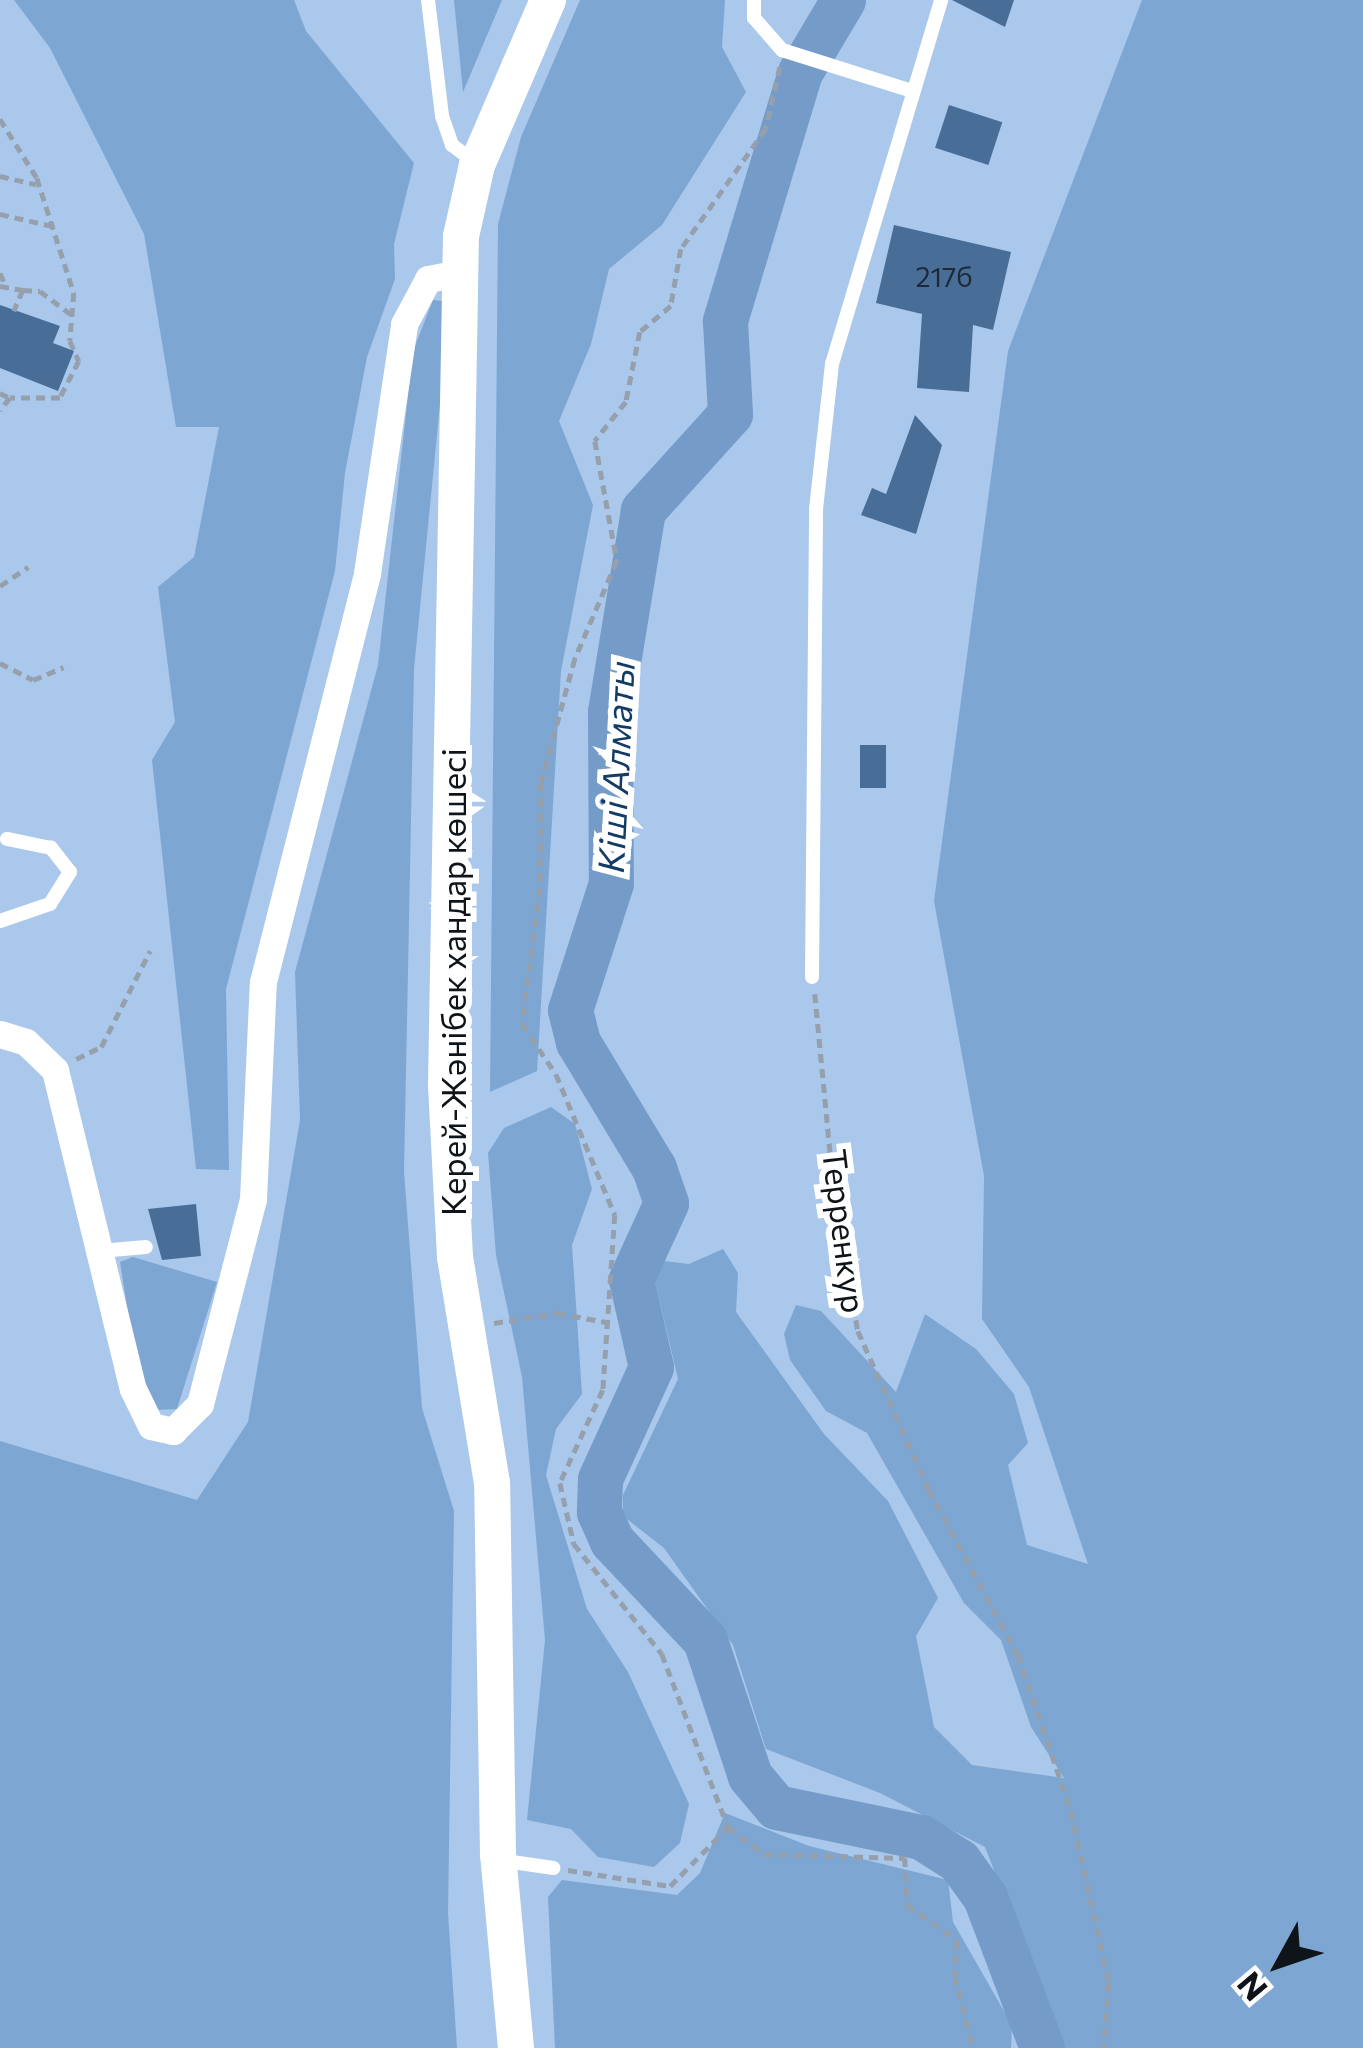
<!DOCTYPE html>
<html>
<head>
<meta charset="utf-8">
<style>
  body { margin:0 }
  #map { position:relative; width:1363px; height:2048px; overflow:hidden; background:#dae8f7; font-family:Commissioner,sans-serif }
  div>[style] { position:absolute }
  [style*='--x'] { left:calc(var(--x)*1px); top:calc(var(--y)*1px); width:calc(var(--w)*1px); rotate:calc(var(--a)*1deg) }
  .green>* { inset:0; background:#a9c8ec }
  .forest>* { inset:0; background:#7ea6d2 }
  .river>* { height:45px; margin:-22.5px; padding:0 22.5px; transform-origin:22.5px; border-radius:22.5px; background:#759cc8 }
  .building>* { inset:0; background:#486d97; transform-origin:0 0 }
  .path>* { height:4.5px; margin-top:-2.25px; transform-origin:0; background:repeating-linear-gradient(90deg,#95a0ac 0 9px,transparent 0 15px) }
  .service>* { height:14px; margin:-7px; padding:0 7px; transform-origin:7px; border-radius:7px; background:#fff }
  .minor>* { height:27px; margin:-13.5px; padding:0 13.5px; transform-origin:13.5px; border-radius:13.5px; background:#fff }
  .secondary>* { height:36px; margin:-18px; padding:0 18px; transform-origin:18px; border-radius:18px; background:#fff }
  span { translate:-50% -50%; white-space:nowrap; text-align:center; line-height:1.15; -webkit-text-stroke:12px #fff; paint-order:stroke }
  .number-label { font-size:27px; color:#1d2a38 }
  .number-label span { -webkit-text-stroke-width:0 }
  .street-label { font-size:33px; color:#0f1419 }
  .water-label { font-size:36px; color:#123c66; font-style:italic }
  .north { position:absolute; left:1219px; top:1904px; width:120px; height:120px; -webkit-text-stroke:9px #fff; paint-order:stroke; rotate:230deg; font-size:33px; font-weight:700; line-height:48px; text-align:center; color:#0f1419 }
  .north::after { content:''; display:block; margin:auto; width:42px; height:54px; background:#0f1419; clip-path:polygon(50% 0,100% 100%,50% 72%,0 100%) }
</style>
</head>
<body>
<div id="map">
  <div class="green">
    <div style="clip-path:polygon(0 0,1363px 0,1363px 2048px,265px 2048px,0 1703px)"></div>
  </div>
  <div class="forest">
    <div style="clip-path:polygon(14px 0,294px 0,306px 31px,414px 163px,394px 244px,395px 279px,367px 357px,345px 473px,335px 571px,226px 989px,229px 1170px,196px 1169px,152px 760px,175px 722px,158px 587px,194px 557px,219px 427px,176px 427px,144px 234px,50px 48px)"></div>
    <div style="clip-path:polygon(454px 0,502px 0,463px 92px)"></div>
    <div style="clip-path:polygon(580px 0,725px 0,722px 47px,746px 92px,662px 225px,609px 269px,591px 344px,559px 421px,593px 505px,561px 671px,537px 1071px,490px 1092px,498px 224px,521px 137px)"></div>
    <div style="clip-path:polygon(1142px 0,1363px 0,1363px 2048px,1063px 2048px,985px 1847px,880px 1793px,766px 1749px,733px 1645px,664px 1548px,623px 1516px,623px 1495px,678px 1379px,654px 1277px,664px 1261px,689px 1264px,723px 1249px,738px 1273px,736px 1312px,824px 1434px,888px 1501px,938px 1598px,916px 1636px,934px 1727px,972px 1765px,1064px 1778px,1031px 1727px,1001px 1640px,964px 1603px,867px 1433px,826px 1411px,790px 1360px,784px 1334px,796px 1305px,821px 1311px,896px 1392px,925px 1314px,976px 1349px,1014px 1394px,1028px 1443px,1008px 1465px,1027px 1545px,1088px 1564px,1029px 1387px,982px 1319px,984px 1176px,934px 901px,1008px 351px)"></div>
    <div style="clip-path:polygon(433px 300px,450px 302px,414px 669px,404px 1172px,422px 1408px,454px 1511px,448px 1913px,457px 2048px,0 2048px,0 1441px,197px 1500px,248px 1422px,300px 1120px,295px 972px,378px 665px,413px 351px)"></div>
    <div style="clip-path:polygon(551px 1107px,575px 1124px,592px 1189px,572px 1245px,582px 1394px,556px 1429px,546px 1475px,587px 1609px,628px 1672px,689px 1804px,680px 1843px,654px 1867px,598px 1857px,571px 1829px,527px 1820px,545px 1640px,522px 1377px,496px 1255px,488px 1153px,504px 1128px)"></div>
    <div style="clip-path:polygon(133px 1257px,217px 1282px,177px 1409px,152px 1410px,137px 1370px,120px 1262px)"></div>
    <div style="clip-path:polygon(725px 1813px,809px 1846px,948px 1880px,953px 1922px,1012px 2025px,1011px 2048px,555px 2048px,548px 1897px,562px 1880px,677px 1895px,700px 1873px)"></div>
  </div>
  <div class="river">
    <div style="--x:843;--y:0;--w:84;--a:120.8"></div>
    <div style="--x:800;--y:72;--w:260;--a:106.8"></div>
    <div style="--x:725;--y:321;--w:93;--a:86.9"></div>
    <div style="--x:730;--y:414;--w:130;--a:132.2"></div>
    <div style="--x:643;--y:510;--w:205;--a:99.3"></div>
    <div style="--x:610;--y:712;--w:171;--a:89.7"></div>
    <div style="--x:611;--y:883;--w:133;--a:107.9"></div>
    <div style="--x:570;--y:1010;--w:33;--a:76"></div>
    <div style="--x:578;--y:1042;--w:147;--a:58.9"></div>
    <div style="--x:654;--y:1168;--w:37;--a:71"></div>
    <div style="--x:666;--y:1203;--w:84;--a:114.7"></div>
    <div style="--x:631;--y:1279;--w:90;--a:77.2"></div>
    <div style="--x:651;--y:1367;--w:123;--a:114.5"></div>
    <div style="--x:600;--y:1479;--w:33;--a:92"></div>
    <div style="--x:599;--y:1512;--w:32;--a:66"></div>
    <div style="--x:612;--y:1541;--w:136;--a:46.8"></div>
    <div style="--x:705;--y:1640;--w:143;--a:71.7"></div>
    <div style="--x:750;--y:1776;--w:40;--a:50"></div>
    <div style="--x:776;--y:1807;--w:148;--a:11.7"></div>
    <div style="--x:921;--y:1837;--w:45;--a:32.3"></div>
    <div style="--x:959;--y:1861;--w:44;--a:54.2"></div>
    <div style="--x:985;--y:1897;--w:161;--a:69.3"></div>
  </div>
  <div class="building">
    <div style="clip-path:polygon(952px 0,1014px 0,1005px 27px)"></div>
    <div style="left:949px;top:105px;width:56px;height:45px;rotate:18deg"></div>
    <div style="clip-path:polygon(894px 225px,1011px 252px,993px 330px,973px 325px,969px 392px,917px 388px,922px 314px,876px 303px)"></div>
    <div style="clip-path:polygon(0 305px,60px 326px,53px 343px,74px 351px,58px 391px,0 368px)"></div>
    <div style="clip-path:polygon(915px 415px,942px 445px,916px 534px,861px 515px,872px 488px,886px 494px)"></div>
    <div style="left:886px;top:745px;width:43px;height:26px;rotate:90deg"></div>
    <div style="clip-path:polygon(196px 1204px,201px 1256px,162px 1260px,148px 1209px)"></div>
  </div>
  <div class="path">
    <div style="--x:780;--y:67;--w:64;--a:102.7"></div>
    <div style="--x:766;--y:129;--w:147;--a:125.3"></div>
    <div style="--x:681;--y:249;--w:58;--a:100"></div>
    <div style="--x:671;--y:306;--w:40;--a:140"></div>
    <div style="--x:640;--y:332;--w:71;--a:101.3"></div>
    <div style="--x:626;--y:402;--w:50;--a:128.5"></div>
    <div style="--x:595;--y:441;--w:122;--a:79.6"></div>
    <div style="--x:617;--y:561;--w:107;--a:113.2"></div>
    <div style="--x:575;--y:659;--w:129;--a:105.3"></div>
    <div style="--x:541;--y:783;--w:105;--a:90.5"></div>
    <div style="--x:540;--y:888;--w:137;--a:97.5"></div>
    <div style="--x:522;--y:1024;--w:60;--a:55.8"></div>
    <div style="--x:556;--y:1074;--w:153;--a:67.3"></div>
    <div style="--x:615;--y:1215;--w:175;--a:93.9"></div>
    <div style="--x:603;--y:1390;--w:102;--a:114.8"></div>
    <div style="--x:560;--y:1483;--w:63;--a:77.1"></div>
    <div style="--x:574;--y:1544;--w:141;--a:51.3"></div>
    <div style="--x:662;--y:1654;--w:185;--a:69.1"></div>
    <div style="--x:728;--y:1827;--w:45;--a:36.9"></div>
    <div style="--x:764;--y:1854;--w:141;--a:1.6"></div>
    <div style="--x:905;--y:1858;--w:47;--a:87.6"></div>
    <div style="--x:907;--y:1905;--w:61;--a:35"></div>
    <div style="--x:957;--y:1940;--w:36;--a:93"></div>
    <div style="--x:955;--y:1976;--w:74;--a:76"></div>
    <div style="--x:0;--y:119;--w:70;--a:57.9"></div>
    <div style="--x:37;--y:178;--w:121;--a:72.2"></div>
    <div style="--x:74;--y:293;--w:48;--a:94.8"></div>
    <div style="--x:70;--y:341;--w:22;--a:66"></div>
    <div style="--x:79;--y:361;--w:42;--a:117.2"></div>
    <div style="--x:60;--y:398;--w:50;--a:180"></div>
    <div style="--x:0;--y:176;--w:37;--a:13"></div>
    <div style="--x:0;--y:214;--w:53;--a:13"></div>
    <div style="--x:0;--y:273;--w:14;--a:65"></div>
    <div style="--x:0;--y:286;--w:23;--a:10"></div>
    <div style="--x:23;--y:290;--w:23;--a:113"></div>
    <div style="--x:23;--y:290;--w:17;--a:3"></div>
    <div style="--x:40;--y:291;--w:38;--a:37"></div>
    <div style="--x:0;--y:393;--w:11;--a:27"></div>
    <div style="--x:10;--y:398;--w:16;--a:128"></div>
    <div style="--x:0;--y:586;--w:34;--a:-34"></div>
    <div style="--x:0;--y:663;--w:37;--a:27"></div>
    <div style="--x:33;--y:680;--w:33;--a:-23"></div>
    <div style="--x:815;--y:994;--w:209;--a:84.5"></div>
    <div style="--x:835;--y:1202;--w:131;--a:79.9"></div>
    <div style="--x:858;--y:1331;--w:174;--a:65.9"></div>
    <div style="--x:929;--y:1490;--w:187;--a:61.7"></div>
    <div style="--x:1018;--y:1655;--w:165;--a:71.2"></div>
    <div style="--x:1071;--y:1811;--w:176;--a:77.5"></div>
    <div style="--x:1109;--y:1983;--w:65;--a:94.4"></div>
    <div style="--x:76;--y:1059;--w:28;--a:-26"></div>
    <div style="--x:101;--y:1047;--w:108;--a:-63"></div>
    <div style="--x:494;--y:1323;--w:64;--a:-9"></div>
    <div style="--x:557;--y:1313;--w:50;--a:10.4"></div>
    <div style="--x:568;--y:1870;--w:103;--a:8.9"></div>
    <div style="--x:670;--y:1886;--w:83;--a:-45.5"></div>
  </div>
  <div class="service">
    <div style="--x:428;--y:0;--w:117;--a:83.1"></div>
    <div style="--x:442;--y:116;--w:31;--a:71"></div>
    <div style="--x:452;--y:145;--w:26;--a:37"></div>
    <div style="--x:754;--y:0;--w:18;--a:90"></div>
    <div style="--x:754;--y:18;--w:43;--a:48.8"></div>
    <div style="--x:782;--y:50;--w:136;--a:17.5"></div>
    <div style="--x:0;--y:921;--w:53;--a:-18.8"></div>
    <div style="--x:50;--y:904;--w:38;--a:-58"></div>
    <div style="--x:70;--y:872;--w:31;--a:-128"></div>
    <div style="--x:51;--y:848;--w:45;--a:-168.4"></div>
    <div style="--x:812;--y:977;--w:468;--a:-89.5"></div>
    <div style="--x:816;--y:509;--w:146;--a:-83.7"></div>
    <div style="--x:832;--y:364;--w:380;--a:-73.3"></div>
    <div style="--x:100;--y:1251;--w:46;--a:-5"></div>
    <div style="--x:499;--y:1860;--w:55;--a:8.4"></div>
  </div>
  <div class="minor">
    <div style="--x:0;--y:1034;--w:27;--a:17"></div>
    <div style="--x:26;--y:1042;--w:40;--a:44"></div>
    <div style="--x:55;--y:1070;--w:328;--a:76.3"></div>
    <div style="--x:133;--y:1389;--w:41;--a:64.1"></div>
    <div style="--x:151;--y:1426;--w:23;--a:13"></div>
    <div style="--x:173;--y:1431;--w:38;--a:-45"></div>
    <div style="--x:200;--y:1404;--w:212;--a:-75.5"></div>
    <div style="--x:253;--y:1199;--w:217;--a:-87.4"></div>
    <div style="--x:263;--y:982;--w:422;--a:-75.7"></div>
    <div style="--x:367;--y:573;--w:252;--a:-81.5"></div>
    <div style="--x:404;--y:324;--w:51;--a:-61.9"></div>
    <div style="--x:428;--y:279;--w:32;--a:-11"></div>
  </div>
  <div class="secondary">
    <div style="--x:516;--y:2048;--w:194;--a:-95.3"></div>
    <div style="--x:498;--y:1855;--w:372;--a:-90.9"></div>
    <div style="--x:492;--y:1483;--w:229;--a:-99.3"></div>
    <div style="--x:455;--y:1257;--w:172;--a:-93"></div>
    <div style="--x:446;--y:1085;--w:849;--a:-88.99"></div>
    <div style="--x:461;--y:236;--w:73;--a:-77.3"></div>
    <div style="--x:477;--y:165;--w:180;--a:-66.7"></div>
  </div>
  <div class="number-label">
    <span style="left:944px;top:277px">217б</span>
  </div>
  <div class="street-label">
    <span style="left:453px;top:982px;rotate:-90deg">Керей-Жәнібек хандар көшесі</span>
    <span style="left:845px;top:1231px;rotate:83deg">Терренкур</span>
  </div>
  <div class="water-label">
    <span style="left:615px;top:767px;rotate:-87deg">Кіші Алматы</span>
  </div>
  <div class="north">N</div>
</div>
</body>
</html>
